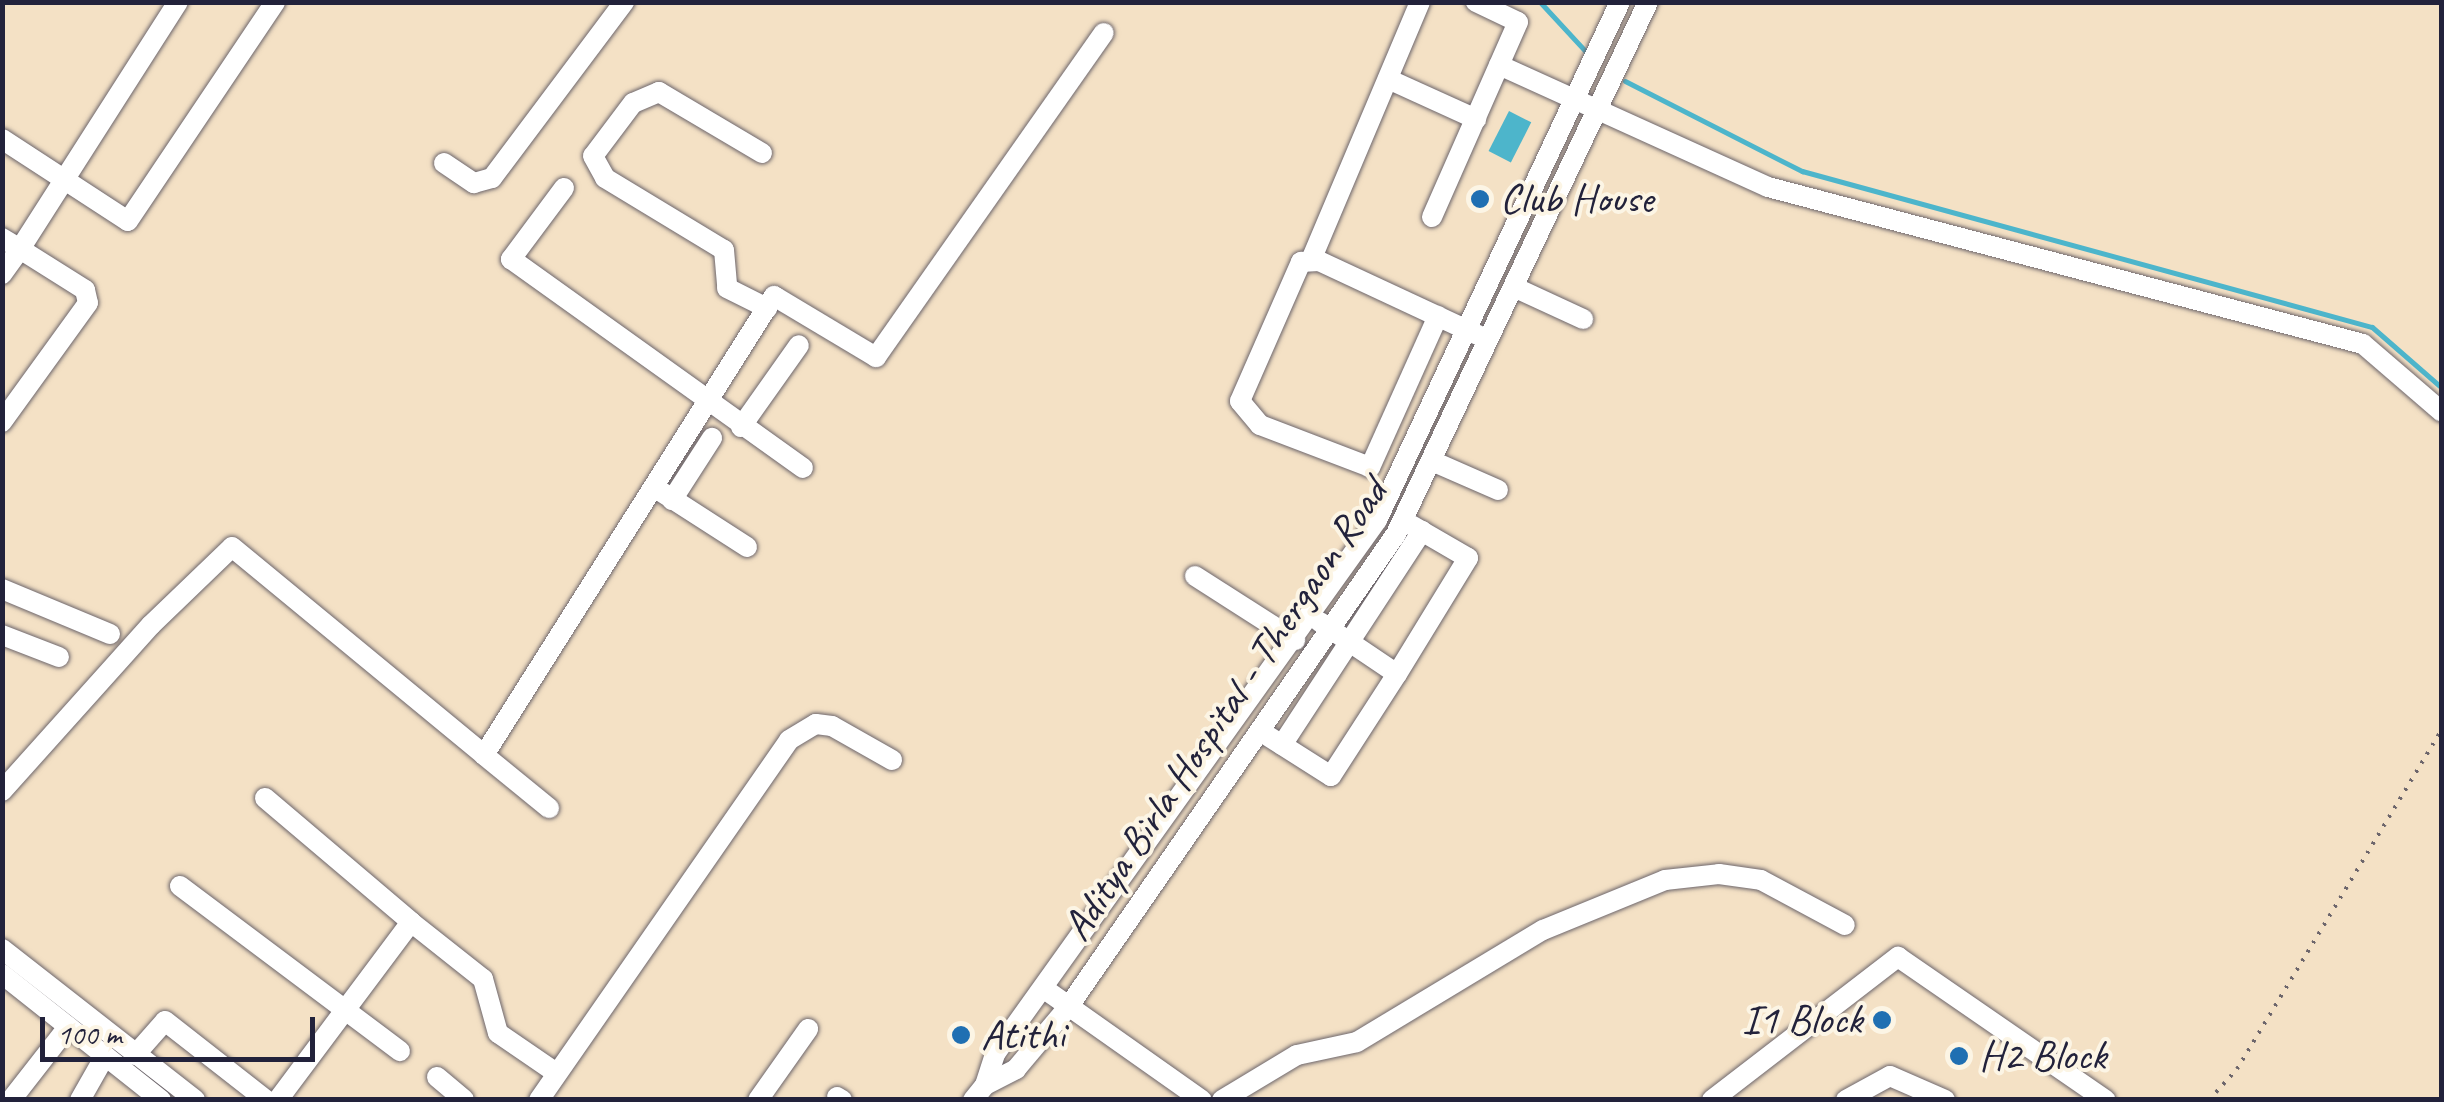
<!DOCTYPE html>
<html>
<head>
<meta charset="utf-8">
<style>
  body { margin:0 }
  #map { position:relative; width:2444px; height:1102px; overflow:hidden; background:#f4e1c5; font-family:Caveat,sans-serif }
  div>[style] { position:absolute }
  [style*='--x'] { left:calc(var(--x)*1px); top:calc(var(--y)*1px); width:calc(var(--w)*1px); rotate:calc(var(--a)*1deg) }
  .water>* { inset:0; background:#4db5cb; transform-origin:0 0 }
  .stream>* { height:5px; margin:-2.5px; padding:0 2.5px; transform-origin:2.5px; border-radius:2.5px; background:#4db5cb }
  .path>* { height:4px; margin-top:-2px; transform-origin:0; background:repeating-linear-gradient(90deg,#6c656b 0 2.5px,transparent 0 10.5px) }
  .roads { filter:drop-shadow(0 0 2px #6c656b) drop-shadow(0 0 2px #6c656b) }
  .minor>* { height:20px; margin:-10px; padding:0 10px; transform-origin:10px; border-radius:10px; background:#fff }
  .dots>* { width:28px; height:28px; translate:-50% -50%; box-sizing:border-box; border:5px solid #fcf5e5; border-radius:50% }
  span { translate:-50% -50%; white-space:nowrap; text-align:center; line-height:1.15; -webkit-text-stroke:8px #fcf5e5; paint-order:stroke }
  .poi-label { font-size:42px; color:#22223b }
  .left { translate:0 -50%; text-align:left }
  .right { translate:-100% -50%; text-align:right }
  .street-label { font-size:42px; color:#22223b }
  .frame { position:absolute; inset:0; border:5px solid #22223b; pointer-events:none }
  .scale { position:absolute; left:40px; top:1017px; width:275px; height:45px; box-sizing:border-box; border:5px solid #22223b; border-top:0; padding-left:12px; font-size:30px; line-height:35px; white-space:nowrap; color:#22223b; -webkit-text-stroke:8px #fcf5e5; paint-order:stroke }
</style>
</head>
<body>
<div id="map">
  <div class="water">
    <div style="left:1509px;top:111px;width:25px;height:45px;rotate:27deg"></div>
  </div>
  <div class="stream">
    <div style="--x:1540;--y:2;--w:71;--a:47.3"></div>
    <div style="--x:1625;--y:81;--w:199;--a:27"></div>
    <div style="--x:1802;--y:171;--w:591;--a:15.31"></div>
    <div style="--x:2372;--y:327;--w:93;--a:41.1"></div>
  </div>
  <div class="path">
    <div style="--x:2209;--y:1100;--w:42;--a:-47.9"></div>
    <div style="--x:2237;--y:1069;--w:397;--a:-58.9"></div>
  </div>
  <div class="roads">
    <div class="minor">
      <div style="--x:1499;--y:65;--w:295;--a:24.4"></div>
      <div style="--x:1768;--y:187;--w:615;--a:14.78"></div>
      <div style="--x:2363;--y:344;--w:104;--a:40.7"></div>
      <div style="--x:1388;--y:79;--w:97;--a:24.4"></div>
      <div style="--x:2;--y:139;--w:150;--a:33.1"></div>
      <div style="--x:128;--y:221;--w:264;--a:-56.1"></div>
      <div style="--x:762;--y:153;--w:120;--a:-149.4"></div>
      <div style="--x:659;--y:92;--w:28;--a:157"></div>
      <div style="--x:633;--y:103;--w:66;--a:127"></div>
      <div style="--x:593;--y:156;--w:25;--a:61"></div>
      <div style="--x:605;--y:178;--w:139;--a:31.2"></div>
      <div style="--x:724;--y:250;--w:38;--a:85"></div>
      <div style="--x:727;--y:288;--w:45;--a:26.6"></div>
      <div style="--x:444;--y:163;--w:36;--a:34"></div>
      <div style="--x:474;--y:183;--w:19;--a:-16"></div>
      <div style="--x:492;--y:178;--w:220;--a:-53.1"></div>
      <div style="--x:564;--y:188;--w:89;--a:126.7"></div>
      <div style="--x:511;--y:259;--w:359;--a:35.6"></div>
      <div style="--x:1432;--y:217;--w:213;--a:-66.2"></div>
      <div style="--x:1518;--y:22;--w:47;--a:-154.5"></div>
      <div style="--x:2;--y:238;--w:21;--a:31"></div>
      <div style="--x:20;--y:249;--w:293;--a:-57.4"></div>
      <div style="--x:1311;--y:260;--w:280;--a:-67.1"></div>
      <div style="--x:2;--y:274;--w:31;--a:-54"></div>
      <div style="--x:20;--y:249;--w:77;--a:32.2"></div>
      <div style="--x:85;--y:290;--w:13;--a:77"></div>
      <div style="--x:88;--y:303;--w:147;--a:125.9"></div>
      <div style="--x:1516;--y:288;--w:74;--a:24.8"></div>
      <div style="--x:1438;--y:316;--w:166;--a:114.2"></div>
      <div style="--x:1370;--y:467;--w:118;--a:-159.1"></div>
      <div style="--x:1260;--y:425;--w:31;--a:-130"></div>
      <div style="--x:1240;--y:401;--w:152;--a:-66.3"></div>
      <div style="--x:1301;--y:262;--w:18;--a:-3"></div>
      <div style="--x:1319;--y:261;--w:166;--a:25"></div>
      <div style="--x:1469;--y:331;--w:10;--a:24"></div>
      <div style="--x:741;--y:427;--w:100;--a:-54.7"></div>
      <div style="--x:1432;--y:461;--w:72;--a:23.7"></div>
      <div style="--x:657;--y:489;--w:107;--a:32.8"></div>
      <div style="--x:672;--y:500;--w:74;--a:-57.2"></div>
      <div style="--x:1195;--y:576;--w:119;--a:32.6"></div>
      <div style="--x:2;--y:589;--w:117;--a:22.6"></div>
      <div style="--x:2;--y:635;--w:61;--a:21.1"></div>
      <div style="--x:1397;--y:674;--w:136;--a:-58.5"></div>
      <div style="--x:1468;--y:558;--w:64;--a:-149.8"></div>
      <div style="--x:1260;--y:731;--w:84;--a:32.4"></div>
      <div style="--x:1331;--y:776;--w:121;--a:-57.1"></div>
      <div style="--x:1397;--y:674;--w:93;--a:-146"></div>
      <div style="--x:1282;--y:745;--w:256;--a:-56.8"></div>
      <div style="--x:484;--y:755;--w:84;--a:39.2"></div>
      <div style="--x:2;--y:791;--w:223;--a:-48.1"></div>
      <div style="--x:151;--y:625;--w:112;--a:-43.9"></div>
      <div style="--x:232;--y:547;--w:327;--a:39.5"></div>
      <div style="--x:484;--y:755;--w:543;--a:-57.71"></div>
      <div style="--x:774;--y:296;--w:119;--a:30.9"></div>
      <div style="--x:876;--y:357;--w:396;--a:-54.9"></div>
      <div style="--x:265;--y:798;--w:192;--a:40.3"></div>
      <div style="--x:411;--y:922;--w:222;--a:126.8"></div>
      <div style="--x:180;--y:886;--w:275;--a:36.9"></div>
      <div style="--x:411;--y:922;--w:92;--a:38.4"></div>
      <div style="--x:483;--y:979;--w:56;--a:74.5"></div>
      <div style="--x:498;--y:1033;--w:69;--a:34.4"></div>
      <div style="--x:2;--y:949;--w:245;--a:38"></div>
      <div style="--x:2;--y:974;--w:203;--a:38.4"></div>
      <div style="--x:1043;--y:988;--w:194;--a:35.2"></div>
      <div style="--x:135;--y:1055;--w:45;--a:-48.6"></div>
      <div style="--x:165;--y:1021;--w:128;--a:38"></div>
      <div style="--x:437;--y:1077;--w:35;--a:40"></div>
      <div style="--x:985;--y:1085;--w:33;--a:-72"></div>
      <div style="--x:995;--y:1054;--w:657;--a:-54.42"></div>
      <div style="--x:1377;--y:520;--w:572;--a:-64.87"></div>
      <div style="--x:837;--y:1097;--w:6;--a:31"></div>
      <div style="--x:11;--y:1100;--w:93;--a:-52"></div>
      <div style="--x:80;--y:1100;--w:51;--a:-60.4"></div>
      <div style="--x:539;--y:1100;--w:438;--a:-55.2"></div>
      <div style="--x:789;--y:740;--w:31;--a:-31"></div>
      <div style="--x:816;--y:724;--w:16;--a:7"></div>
      <div style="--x:832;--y:726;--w:69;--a:29.5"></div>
      <div style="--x:758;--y:1100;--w:87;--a:-54.8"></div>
      <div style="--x:973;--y:1100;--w:19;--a:-51"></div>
      <div style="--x:985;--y:1085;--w:35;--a:-27"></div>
      <div style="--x:1016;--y:1069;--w:82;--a:-49.9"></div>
      <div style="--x:1069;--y:1006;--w:574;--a:-55.29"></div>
      <div style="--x:1396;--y:534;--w:589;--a:-64.65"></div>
      <div style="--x:1222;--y:1100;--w:87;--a:-31"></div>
      <div style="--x:1297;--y:1055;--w:61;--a:-12.2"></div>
      <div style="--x:1357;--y:1042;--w:217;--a:-31.1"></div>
      <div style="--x:1543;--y:930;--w:132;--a:-22.3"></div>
      <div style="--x:1665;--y:880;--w:54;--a:-6.3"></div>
      <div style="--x:1719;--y:874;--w:42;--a:8.1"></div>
      <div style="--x:1761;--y:880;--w:95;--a:28.2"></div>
      <div style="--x:1712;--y:1100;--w:235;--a:-37.6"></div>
      <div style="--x:1898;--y:957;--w:252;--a:34.6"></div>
      <div style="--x:1846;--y:1100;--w:50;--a:-28.6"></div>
      <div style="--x:1890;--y:1076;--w:60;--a:23.6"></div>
    </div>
  </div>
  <div class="dots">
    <div style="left:1480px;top:199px;background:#1f6fb2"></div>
    <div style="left:1882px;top:1020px;background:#1f6fb2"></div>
    <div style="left:961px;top:1035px;background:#1f6fb2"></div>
    <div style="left:1959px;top:1056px;background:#1f6fb2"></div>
  </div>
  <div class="poi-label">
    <span class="left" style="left:1500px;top:199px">Club House</span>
    <span class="right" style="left:1862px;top:1020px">I1 Block</span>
    <span class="left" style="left:981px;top:1035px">Atithi</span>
    <span class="left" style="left:1979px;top:1056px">H2 Block</span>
  </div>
  <div class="street-label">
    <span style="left:1225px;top:710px;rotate:-56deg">Aditya Birla Hospital - Thergaon Road</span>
  </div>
  <div class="frame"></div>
  <div class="scale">100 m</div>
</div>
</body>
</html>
